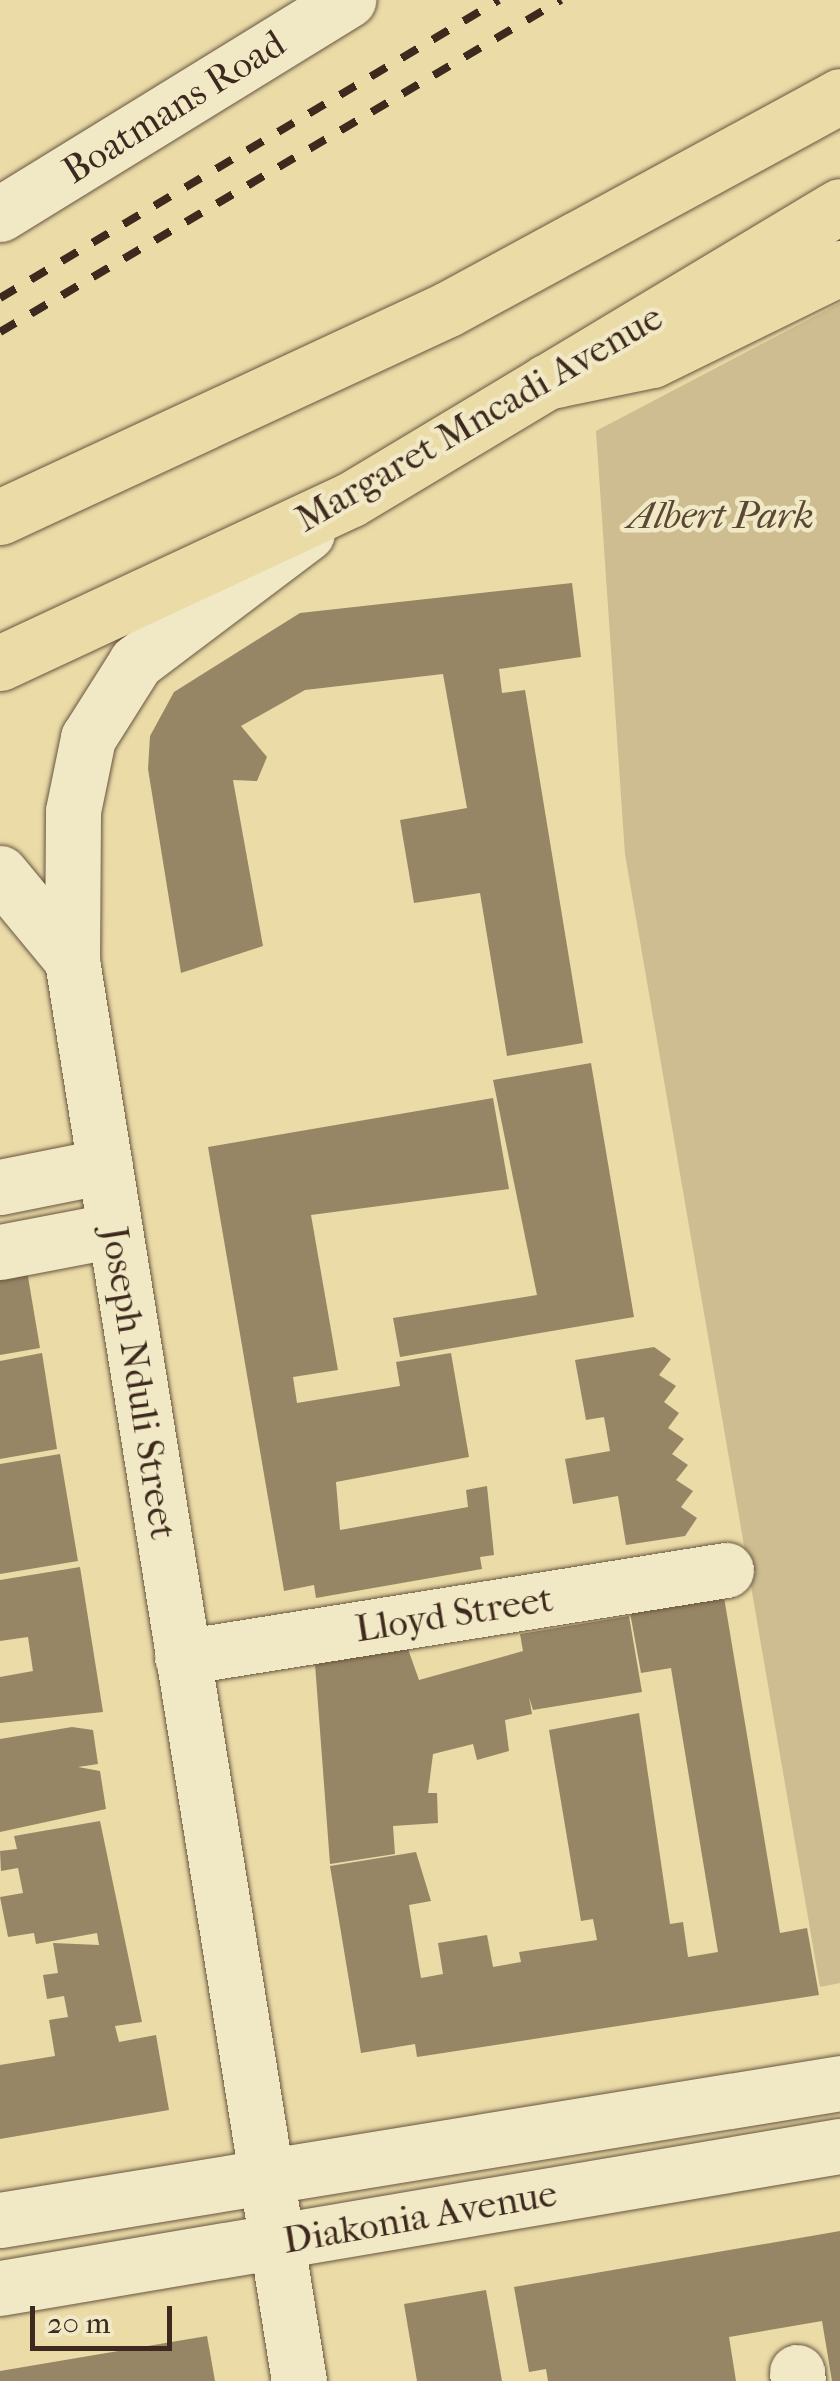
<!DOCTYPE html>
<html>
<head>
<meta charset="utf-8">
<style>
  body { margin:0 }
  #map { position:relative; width:840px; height:2381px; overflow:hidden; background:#eadba7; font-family:"IM FELL French Canon",serif }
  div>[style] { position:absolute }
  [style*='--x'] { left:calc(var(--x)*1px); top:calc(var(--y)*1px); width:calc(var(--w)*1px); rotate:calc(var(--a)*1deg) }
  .green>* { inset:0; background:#cdbd90 }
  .building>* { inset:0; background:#978665 }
  .roads { filter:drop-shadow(0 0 2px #685640) drop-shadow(0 0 2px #685640) }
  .minor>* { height:55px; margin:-27.5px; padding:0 27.5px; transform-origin:27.5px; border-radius:27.5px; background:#f1e8c6 }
  .major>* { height:55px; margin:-27.5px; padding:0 27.5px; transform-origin:27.5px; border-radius:27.5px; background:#eadba7 }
  .highway>* { height:55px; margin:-27.5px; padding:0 27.5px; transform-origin:27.5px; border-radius:27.5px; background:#eadba7 }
  .rail>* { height:8px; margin-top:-4px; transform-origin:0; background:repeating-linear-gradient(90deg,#3d291d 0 18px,transparent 0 36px) }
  span { translate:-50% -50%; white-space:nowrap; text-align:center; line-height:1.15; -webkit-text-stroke:9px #f1e8c6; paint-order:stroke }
  .street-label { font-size:38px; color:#3d291d }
  .park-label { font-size:38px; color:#5a4734; font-style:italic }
  .scale { position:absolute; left:30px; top:2306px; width:142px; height:45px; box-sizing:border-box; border:5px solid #3d291d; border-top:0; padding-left:12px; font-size:30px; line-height:35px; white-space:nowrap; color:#3d291d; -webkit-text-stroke:8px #f1e8c6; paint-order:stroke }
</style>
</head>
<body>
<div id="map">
  <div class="green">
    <div style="clip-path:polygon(840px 303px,840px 1983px,820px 1987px,625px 854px,596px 431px)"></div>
  </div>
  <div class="building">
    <div style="clip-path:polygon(572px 583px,581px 657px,499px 669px,502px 693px,525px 690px,583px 1043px,507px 1056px,480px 893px,414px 903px,400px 820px,467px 808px,443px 674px,305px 690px,241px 726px,267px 757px,257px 781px,233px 780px,263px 946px,181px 973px,148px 769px,150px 736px,174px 692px,300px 613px)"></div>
    <div style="clip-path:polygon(591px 1063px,634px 1317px,400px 1357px,393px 1318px,537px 1295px,493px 1080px)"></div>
    <div style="clip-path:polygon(493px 1098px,509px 1189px,311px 1215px,338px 1370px,293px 1377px,297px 1403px,400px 1386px,396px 1362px,451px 1353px,469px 1457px,336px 1482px,340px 1530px,468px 1507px,466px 1490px,487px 1486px,494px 1555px,480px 1557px,482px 1569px,316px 1598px,314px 1585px,284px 1591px,208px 1147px)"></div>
    <div style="clip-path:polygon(25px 1259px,40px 1348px,0 1355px,0 1263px)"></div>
    <div style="clip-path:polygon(654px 1347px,671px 1359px,659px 1375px,676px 1386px,664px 1402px,679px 1413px,668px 1428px,684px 1439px,672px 1454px,688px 1465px,676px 1480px,693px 1491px,681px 1507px,697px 1518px,685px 1536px,626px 1545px,618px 1496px,573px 1504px,565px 1459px,610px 1451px,604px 1417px,586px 1420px,575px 1360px)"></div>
    <div style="clip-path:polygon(42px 1353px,57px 1449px,0 1459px,0 1361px)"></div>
    <div style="clip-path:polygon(60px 1454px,78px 1561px,0 1574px,0 1464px)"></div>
    <div style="clip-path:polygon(80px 1567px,103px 1712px,0 1723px,0 1677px,33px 1671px,28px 1637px,0 1641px,0 1580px)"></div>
    <div style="clip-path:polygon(723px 1591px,780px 1933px,807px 1928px,819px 1995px,417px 2057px,415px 2044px,361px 2053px,330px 1866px,416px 1852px,431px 1901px,409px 1905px,421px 1978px,443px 1974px,438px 1943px,487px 1935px,493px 1967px,521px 1962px,519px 1952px,597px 1940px,593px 1919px,581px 1921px,549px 1730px,639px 1713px,670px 1924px,683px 1922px,688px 1957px,718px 1952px,671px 1668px,641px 1673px,629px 1607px)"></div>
    <div style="clip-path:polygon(629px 1616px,642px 1692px,533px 1710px,529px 1697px,532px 1714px,505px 1720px,509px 1751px,477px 1760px,473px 1744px,433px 1754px,428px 1793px,437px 1793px,438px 1823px,393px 1826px,395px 1854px,330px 1864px,315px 1664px,408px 1649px,419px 1680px,523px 1651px,520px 1634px)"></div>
    <div style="clip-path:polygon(72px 1727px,93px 1730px,98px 1764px,78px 1767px,100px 1771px,106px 1809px,0 1832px,0 1739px)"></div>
    <div style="clip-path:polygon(100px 1821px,142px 2022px,115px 2026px,119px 2042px,156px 2035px,169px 2110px,0 2139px,0 2065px,55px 2056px,49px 2020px,68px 2017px,64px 1996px,47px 1999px,43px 1975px,58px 1973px,53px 1943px,99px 1945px,97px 1933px,36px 1944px,34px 1933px,8px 1937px,0 1897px,23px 1893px,18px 1868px,1px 1871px,0 1851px,17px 1849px,14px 1836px)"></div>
    <div style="clip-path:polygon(840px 2231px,840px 2381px,832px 2381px,822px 2321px,729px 2337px,736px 2381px,548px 2381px,546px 2369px,529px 2372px,514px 2287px)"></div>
    <div style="clip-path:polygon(486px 2290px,502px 2381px,417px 2381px,404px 2304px)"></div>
    <div style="clip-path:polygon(207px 2336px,215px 2381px,0 2381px,0 2371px)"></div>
  </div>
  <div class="roads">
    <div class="minor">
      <div style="--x:0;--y:214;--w:409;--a:-31.6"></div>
      <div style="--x:0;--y:873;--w:113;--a:50.4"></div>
      <div style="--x:0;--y:1187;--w:107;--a:-11.3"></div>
      <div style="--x:0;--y:1252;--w:117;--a:-10.8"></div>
      <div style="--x:182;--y:1657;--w:551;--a:-9.09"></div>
      <div style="--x:0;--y:2220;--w:851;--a:-9.26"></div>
      <div style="--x:0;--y:2288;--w:852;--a:-9.6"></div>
      <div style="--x:797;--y:2372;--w:9;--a:84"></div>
      <div style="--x:299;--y:2381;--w:1439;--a:-99.08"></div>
      <div style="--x:72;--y:960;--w:149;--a:-89.6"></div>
      <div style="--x:73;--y:811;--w:75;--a:-78.4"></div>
      <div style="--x:88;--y:738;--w:90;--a:-57.7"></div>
      <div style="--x:136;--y:662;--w:214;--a:-37"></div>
    </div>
    <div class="major">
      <div style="--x:0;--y:517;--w:494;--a:-24.9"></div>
      <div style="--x:448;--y:309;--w:446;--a:-28.5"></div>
      <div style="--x:0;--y:663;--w:386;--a:-25"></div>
      <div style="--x:350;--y:500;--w:571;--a:-30.96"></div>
    </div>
    <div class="highway">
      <div style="--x:546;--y:382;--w:108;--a:-11.7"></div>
      <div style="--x:652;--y:360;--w:209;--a:-26.1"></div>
    </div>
  </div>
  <div class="rail">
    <div style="--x:0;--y:298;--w:581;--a:-30.85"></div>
    <div style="--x:0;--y:332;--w:652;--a:-30.62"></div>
  </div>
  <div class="street-label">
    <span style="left:174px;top:107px;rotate:-32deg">Boatmans Road</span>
    <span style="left:479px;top:418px;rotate:-30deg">Margaret Mncadi Avenue</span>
    <span style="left:139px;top:1383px;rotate:81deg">Joseph Nduli Street</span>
    <span style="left:454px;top:1614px;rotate:-9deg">Lloyd Street</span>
    <span style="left:420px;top:2217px;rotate:-10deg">Diakonia Avenue</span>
  </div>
  <div class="park-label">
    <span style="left:721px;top:516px">Albert Park</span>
  </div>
  <div class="scale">20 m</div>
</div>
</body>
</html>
